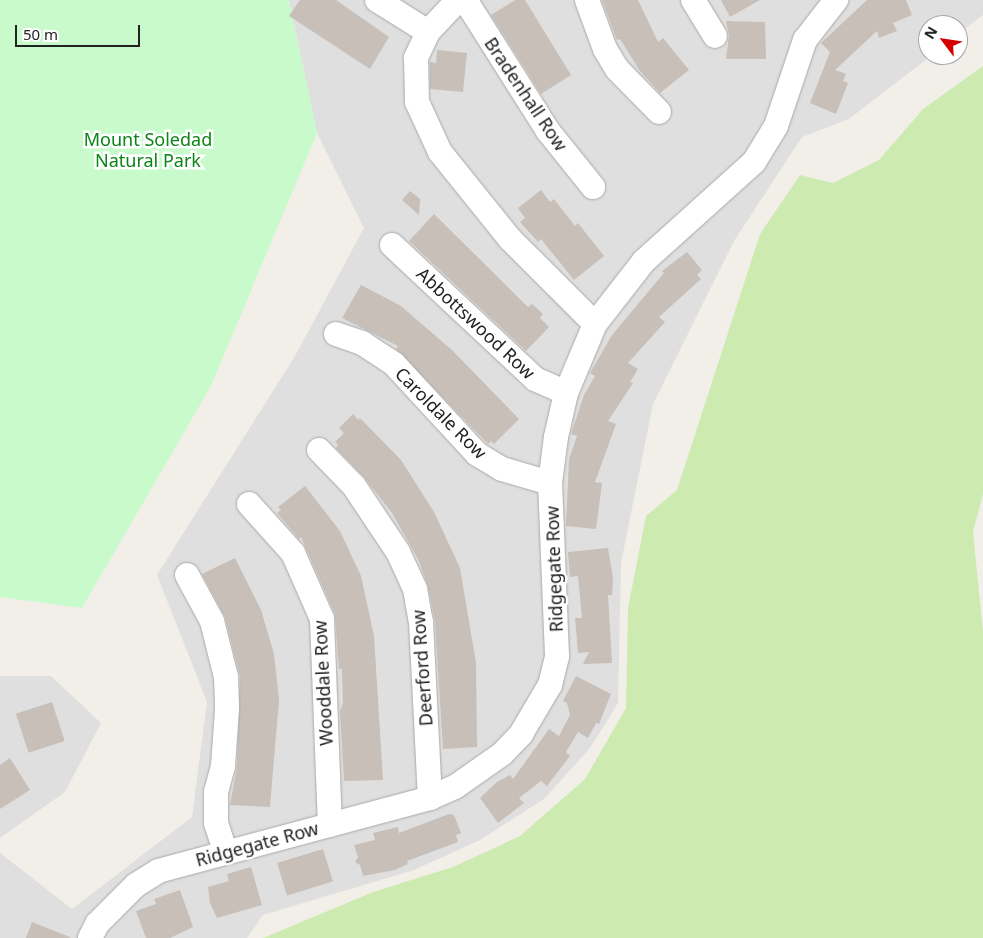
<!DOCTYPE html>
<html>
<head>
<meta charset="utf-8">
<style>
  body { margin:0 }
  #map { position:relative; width:983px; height:938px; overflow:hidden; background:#f2efe9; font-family:"Noto Sans",sans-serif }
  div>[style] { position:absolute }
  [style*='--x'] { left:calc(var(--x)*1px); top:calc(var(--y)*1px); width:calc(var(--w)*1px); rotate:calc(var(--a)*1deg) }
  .residential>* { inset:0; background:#e0dfdf }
  .grass>* { inset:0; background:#cdebb0 }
  .park>* { inset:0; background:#c8facc }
  .building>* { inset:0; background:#c7bfb8; transform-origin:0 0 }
  .roads { filter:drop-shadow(0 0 1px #a9a9a9) drop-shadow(0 0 1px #a9a9a9) }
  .minor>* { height:24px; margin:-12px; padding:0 12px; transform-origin:12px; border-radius:12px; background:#fff }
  span { translate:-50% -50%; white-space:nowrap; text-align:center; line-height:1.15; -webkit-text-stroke:5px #fff; paint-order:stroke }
  .street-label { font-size:18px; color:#222 }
  .park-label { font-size:18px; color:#0c8416 }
  .north { position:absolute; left:918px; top:15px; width:50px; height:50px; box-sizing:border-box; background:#fff; border:1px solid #a7a7a7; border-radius:50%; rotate:301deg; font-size:14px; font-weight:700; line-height:20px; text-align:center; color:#222 }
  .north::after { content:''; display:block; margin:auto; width:18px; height:22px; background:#d40000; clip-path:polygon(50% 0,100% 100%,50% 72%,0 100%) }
  .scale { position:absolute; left:15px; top:25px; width:125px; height:22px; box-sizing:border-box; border:2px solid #222; border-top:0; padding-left:6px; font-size:15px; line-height:18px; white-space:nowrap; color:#222; -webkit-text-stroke:4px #fff; paint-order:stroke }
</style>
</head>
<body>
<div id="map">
  <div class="residential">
    <div style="clip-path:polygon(289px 0,983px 0,983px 15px,958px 34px,958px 25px,928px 25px,928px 55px,932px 55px,849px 119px,802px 137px,734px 241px,653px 404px,621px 563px,618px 703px,590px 748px,544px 799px,480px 840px,414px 870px,263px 915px,247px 938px,0 938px,0 853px,72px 909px,192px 817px,207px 702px,157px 575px,295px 356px,364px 228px,317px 133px)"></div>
    <div style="clip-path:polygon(0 676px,51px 676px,101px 723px,65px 792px,0 838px)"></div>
  </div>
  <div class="grass">
    <div style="clip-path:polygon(983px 66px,983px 494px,973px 532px,983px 632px,983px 938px,263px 938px,373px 892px,453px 867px,520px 836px,585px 779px,626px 708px,628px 608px,646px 516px,677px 490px,760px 234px,800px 175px,833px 183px,879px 160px,923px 109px)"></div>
  </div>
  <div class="park">
    <div style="clip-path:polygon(0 0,289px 0,317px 133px,211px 386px,82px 608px,0 597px)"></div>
  </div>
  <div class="building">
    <div style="clip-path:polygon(300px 0,336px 0,389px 37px,370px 69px,289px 16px)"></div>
    <div style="clip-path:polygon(515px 0,525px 0,571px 75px,541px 94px,491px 15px)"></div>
    <div style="clip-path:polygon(602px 0,638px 0,658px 42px,663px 38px,689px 70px,660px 93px,640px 71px,620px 39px,617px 40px)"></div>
    <div style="clip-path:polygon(721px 0,760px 0,730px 17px)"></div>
    <div style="clip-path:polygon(867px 0,906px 0,912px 15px,893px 23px,897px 31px,879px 38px,877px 31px,835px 70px,846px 74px,843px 81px,848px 83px,836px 114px,810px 103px,830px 52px,821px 43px)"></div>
    <div style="clip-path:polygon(726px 21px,765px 22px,766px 59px,726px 59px,729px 36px)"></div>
    <div style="clip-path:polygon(437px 50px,467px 53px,463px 92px,430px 89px,430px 62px,436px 63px)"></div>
    <div style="clip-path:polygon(541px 190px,550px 202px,554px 199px,575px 226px,578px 223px,604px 256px,574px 280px,541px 239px,538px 242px,520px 222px,525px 218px,518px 208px)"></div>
    <div style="clip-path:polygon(410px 191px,420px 199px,419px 215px,402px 200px)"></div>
    <div style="clip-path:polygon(434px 214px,528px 307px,532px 304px,543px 314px,540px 318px,549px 327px,526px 351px,409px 241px)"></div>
    <div style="clip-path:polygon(687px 252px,702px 270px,697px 275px,701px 279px,659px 317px,665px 322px,628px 363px,638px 369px,630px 382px,633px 383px,608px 421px,616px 424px,595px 482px,602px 483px,596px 529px,566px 526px,569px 459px,577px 436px,571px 434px,584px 395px,595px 376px,590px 373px,612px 335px,664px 273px,662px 271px)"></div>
    <div style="clip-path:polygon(361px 285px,401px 306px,453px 351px,519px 419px,494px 444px,491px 441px,488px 444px,396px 349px,398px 346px,342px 318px)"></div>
    <div style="clip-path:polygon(353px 414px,358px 420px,360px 418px,401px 460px,434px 512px,460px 568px,476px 663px,477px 747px,443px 749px,435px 621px,428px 586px,418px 559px,392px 513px,364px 477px,336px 448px,338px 445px,335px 442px,344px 433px,339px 428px)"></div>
    <div style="clip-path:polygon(305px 486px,340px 531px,361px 576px,374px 636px,383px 780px,344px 781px,340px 711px,343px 703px,342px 669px,339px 669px,335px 614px,301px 537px,299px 539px,277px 513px,281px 510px,278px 507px)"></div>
    <div style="clip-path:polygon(608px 548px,613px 578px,612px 595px,608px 595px,612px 663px,583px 664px,589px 652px,578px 653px,575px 618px,582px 618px,578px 576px,570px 577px,568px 552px)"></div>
    <div style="clip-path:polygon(235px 558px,261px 610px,274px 654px,279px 700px,270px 807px,230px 805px,237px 767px,240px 676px,225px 617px,202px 574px)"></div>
    <div style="clip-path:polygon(576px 676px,611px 694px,599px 724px,596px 723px,588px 738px,578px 732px,566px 752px,570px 756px,547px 786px,541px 781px,519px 798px,524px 803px,498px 823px,480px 798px,497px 782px,510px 775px,513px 779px,549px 729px,559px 736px,570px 715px,567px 703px,563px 701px)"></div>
    <div style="left:52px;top:702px;width:41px;height:38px;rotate:72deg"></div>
    <div style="clip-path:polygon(10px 758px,30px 790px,0 809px,0 765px)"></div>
    <div style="clip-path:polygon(449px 814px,454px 815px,461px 833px,456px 835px,458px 842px,407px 861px,408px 864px,395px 870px,363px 876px,360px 865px,355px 862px,358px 857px,354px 845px,375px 840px,373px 833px,398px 827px,399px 833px)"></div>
    <div style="left:323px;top:849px;width:34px;height:48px;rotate:73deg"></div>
    <div style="clip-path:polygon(251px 867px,262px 905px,217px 918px,210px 903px,208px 887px,229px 881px,227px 874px)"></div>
    <div style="clip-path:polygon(180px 890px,193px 927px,170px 938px,146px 938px,136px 911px,156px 904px,154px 899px)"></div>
    <div style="clip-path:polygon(32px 922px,70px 937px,70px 938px,26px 938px)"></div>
  </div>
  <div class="roads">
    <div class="minor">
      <div style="--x:377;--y:0;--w:60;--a:32.1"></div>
      <div style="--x:458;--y:0;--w:44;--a:133.2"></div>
      <div style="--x:428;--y:32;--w:29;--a:115"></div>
      <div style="--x:416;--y:58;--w:44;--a:88.7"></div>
      <div style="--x:417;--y:102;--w:55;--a:65.3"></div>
      <div style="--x:440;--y:152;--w:112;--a:51.2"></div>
      <div style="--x:510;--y:239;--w:120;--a:45"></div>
      <div style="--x:461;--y:0;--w:10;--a:37"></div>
      <div style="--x:469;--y:6;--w:148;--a:57.7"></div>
      <div style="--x:548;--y:131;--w:72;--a:51.2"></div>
      <div style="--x:587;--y:0;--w:52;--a:69.8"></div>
      <div style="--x:605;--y:49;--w:23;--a:59"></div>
      <div style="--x:617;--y:69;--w:60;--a:45.7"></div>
      <div style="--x:693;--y:0;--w:42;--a:58.6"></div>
      <div style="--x:392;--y:245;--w:196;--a:43.1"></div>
      <div style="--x:535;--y:379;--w:34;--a:24"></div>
      <div style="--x:336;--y:334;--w:28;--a:19"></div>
      <div style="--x:362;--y:343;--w:38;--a:33"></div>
      <div style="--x:394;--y:364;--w:122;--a:47.3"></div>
      <div style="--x:477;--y:454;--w:29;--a:31"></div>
      <div style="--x:502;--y:469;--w:50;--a:16.3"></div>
      <div style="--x:319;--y:450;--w:50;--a:45.8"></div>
      <div style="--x:354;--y:486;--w:79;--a:56.3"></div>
      <div style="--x:398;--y:552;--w:41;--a:65.3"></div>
      <div style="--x:415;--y:589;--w:34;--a:80"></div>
      <div style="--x:421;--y:622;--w:176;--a:87.1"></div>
      <div style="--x:249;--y:504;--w:66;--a:48.1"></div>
      <div style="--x:293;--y:553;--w:72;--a:66.3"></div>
      <div style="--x:322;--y:619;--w:206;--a:87.8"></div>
      <div style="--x:187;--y:575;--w:52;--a:61.5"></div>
      <div style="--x:212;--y:621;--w:58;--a:76"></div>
      <div style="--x:226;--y:677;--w:32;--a:88"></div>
      <div style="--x:227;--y:709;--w:57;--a:94"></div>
      <div style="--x:223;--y:766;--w:27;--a:105"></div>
      <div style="--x:216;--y:792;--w:31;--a:90"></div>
      <div style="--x:216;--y:823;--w:29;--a:72"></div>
      <div style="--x:90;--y:938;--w:16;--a:-63"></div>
      <div style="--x:97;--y:924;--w:55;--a:-45"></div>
      <div style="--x:136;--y:885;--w:26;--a:-32"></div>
      <div style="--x:158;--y:871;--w:282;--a:-15"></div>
      <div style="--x:430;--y:798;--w:27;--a:-24"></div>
      <div style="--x:455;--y:787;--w:57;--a:-35.1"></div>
      <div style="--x:502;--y:754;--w:28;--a:-46"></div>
      <div style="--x:521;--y:734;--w:57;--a:-59.4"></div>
      <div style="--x:550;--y:685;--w:30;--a:-76"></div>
      <div style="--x:557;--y:656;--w:173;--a:-92.3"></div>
      <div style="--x:550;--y:483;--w:46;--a:-82.6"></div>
      <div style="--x:556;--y:437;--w:45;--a:-77.2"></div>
      <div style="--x:566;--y:393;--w:75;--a:-67.2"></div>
      <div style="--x:595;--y:324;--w:80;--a:-52.1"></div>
      <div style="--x:644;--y:261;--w:148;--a:-42"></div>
      <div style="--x:754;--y:162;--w:42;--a:-58.6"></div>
      <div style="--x:776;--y:126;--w:91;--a:-71.4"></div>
      <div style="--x:805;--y:40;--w:51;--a:-52.2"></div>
    </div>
  </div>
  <div class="street-label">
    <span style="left:526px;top:94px;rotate:56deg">Bradenhall Row</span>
    <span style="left:476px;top:323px;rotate:43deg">Abbottswood Row</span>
    <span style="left:441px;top:413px;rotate:45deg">Caroldale Row</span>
    <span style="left:554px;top:569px;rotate:-92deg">Ridgegate Row</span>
    <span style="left:422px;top:668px;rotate:-94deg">Deerford Row</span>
    <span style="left:323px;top:683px;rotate:-93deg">Wooddale Row</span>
    <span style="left:257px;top:844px;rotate:-15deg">Ridgegate Row</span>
  </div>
  <div class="park-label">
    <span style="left:148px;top:150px">Mount Soledad<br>Natural Park</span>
  </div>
  <div class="north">N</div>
  <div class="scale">50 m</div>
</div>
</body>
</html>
